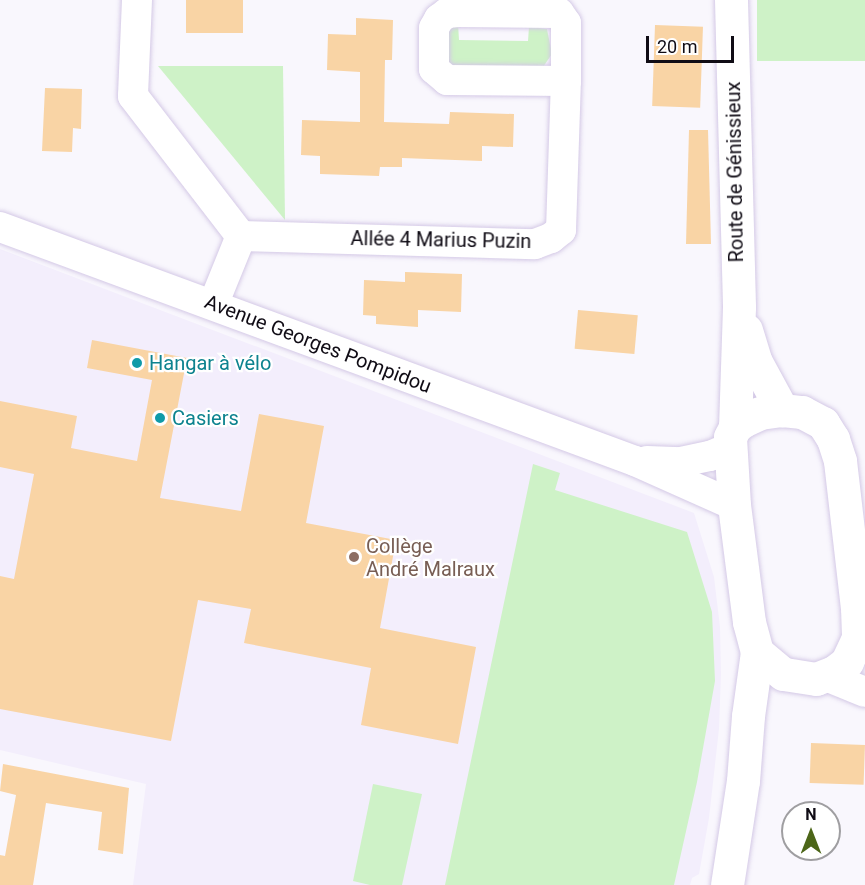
<!DOCTYPE html>
<html>
<head>
<meta charset="utf-8">
<style>
  body { margin:0 }
  #map { position:relative; width:865px; height:885px; overflow:hidden; background:#f9f7fd; font-family:Roboto,sans-serif }
  div>[style] { position:absolute }
  [style*='--x'] { left:calc(var(--x)*1px); top:calc(var(--y)*1px); width:calc(var(--w)*1px); rotate:calc(var(--a)*1deg) }
  .built>* { inset:0; background:#f3eefc }
  .green>* { inset:0; background:#cef2c7; transform-origin:0 0 }
  .building>* { inset:0; background:#f9d4a5; transform-origin:0 0 }
  .roads { filter:drop-shadow(0 0 2px #d4c9e6) drop-shadow(0 0 2px #d4c9e6) }
  .minor>* { height:30px; margin:-15px; padding:0 15px; transform-origin:15px; border-radius:15px; background:#fff }
  .secondary>* { height:33px; margin:-16.5px; padding:0 16.5px; transform-origin:16.5px; border-radius:16.5px; background:#fff }
  .dots>* { width:16px; height:16px; translate:-50% -50%; box-sizing:border-box; border:3px solid #fff; border-radius:50% }
  span { translate:-50% -50%; white-space:nowrap; text-align:center; line-height:1.15; -webkit-text-stroke:4.5px #fff; paint-order:stroke }
  .street-label { font-size:20px; color:#100c15 }
  .culture-label { font-size:20px; color:#0d838f }
  .left { translate:0 -50%; text-align:left }
  .education-label { font-size:20px; color:#785e54 }
  .north { position:absolute; left:781px; top:801px; width:60px; height:60px; box-sizing:border-box; background:#fff; border:2px solid #9f9ea1; border-radius:50%; rotate:0deg; font-size:16px; font-weight:700; line-height:24px; text-align:center; color:#100c15 }
  .north::after { content:''; display:block; margin:auto; width:21px; height:27px; background:#4c6618; clip-path:polygon(50% 0,100% 100%,50% 72%,0 100%) }
  .scale { position:absolute; left:646px; top:36px; width:88px; height:27px; box-sizing:border-box; border:3px solid #100c15; border-top:0; padding-left:8px; font-size:18px; line-height:21px; white-space:nowrap; color:#100c15; -webkit-text-stroke:4px #fff; paint-order:stroke }
</style>
</head>
<body>
<div id="map">
  <div class="built">
    <div style="clip-path:polygon(0 249px,694px 513px,714px 577px,720px 627px,721px 674px,719px 729px,709px 818px,699px 874px,692px 878px,690px 885px,133px 885px,146px 784px,0 750px)"></div>
  </div>
  <div class="green">
    <div style="left:757px;top:0;width:108px;height:61px"></div>
    <div style="clip-path:polygon(458px 24px,459px 40px,528px 41px,529px 27px,547px 29px,552px 54px,543px 67px,460px 68px,447px 62px,444px 29px)"></div>
    <div style="clip-path:polygon(158px 66px,283px 66px,285px 220px)"></div>
    <div style="clip-path:polygon(533px 464px,560px 473px,555px 490px,687px 532px,712px 612px,715px 681px,697px 782px,674px 885px,445px 885px)"></div>
    <div style="clip-path:polygon(373px 784px,422px 794px,402px 885px,370px 885px,353px 881px)"></div>
  </div>
  <div class="building">
    <div style="left:186px;top:0;width:57px;height:33px"></div>
    <div style="clip-path:polygon(356px 18px,393px 20px,392px 60px,385px 60px,384px 122px,449px 124px,450px 112px,514px 114px,513px 147px,482px 146px,482px 161px,402px 158px,402px 167px,380px 167px,379px 176px,320px 174px,320px 156px,301px 155px,302px 120px,360px 122px,360px 72px,327px 70px,328px 34px,356px 35px)"></div>
    <div style="left:655px;top:25px;width:48px;height:81px;rotate:2deg"></div>
    <div style="clip-path:polygon(45px 88px,82px 89px,81px 129px,73px 128px,72px 152px,42px 151px)"></div>
    <div style="clip-path:polygon(689px 130px,708px 130px,711px 244px,686px 244px)"></div>
    <div style="clip-path:polygon(405px 272px,462px 274px,461px 312px,418px 310px,418px 327px,376px 324px,376px 316px,363px 315px,364px 280px,405px 282px)"></div>
    <div style="left:578px;top:310px;width:60px;height:39px;rotate:5deg"></div>
    <div style="clip-path:polygon(92px 340px,187px 358px,160px 498px,241px 511px,259px 414px,324px 426px,306px 523px,396px 540px,380px 628px,476px 647px,458px 744px,361px 725px,371px 668px,244px 643px,251px 609px,198px 600px,171px 741px,0 709px,0 576px,14px 579px,34px 474px,0 467px,0 401px,77px 416px,71px 448px,137px 461px,152px 380px,87px 368px)"></div>
    <div style="left:811px;top:743px;width:54px;height:40px;rotate:2deg"></div>
    <div style="clip-path:polygon(3px 764px,129px 788px,123px 854px,98px 850px,102px 812px,46px 803px,33px 885px,0 885px,0 855px,5px 856px,16px 795px,0 791px)"></div>
  </div>
  <div class="roads">
    <div class="minor">
      <div style="--x:137;--y:0;--w:96;--a:92.4"></div>
      <div style="--x:133;--y:96;--w:177;--a:52.4"></div>
      <div style="--x:241;--y:236;--w:74;--a:112.1"></div>
      <div style="--x:0;--y:227;--w:677;--a:20.23"></div>
      <div style="--x:635;--y:461;--w:108;--a:24"></div>
      <div style="--x:241;--y:236;--w:294;--a:1.6"></div>
      <div style="--x:535;--y:244;--w:17;--a:-21"></div>
      <div style="--x:551;--y:238;--w:13;--a:-39"></div>
      <div style="--x:561;--y:230;--w:149;--a:-88.1"></div>
      <div style="--x:566;--y:81;--w:58;--a:-90"></div>
      <div style="--x:566;--y:23;--w:12;--a:-125"></div>
      <div style="--x:559;--y:13;--w:101;--a:-179.4"></div>
      <div style="--x:458;--y:12;--w:11;--a:175"></div>
      <div style="--x:447;--y:13;--w:10;--a:143"></div>
      <div style="--x:439;--y:19;--w:10;--a:119"></div>
      <div style="--x:434;--y:28;--w:41;--a:90"></div>
      <div style="--x:434;--y:69;--w:17;--a:40"></div>
      <div style="--x:447;--y:80;--w:119;--a:0.5"></div>
      <div style="--x:647;--y:461;--w:34;--a:2"></div>
      <div style="--x:681;--y:462;--w:30;--a:-12"></div>
      <div style="--x:710;--y:456;--w:21;--a:-23"></div>
      <div style="--x:826;--y:676;--w:42;--a:22.3"></div>
    </div>
    <div class="secondary">
      <div style="--x:731;--y:0;--w:307;--a:88.5"></div>
      <div style="--x:739;--y:307;--w:120;--a:91.9"></div>
      <div style="--x:746;--y:330;--w:34;--a:73"></div>
      <div style="--x:756;--y:362;--w:55;--a:61.6"></div>
      <div style="--x:782;--y:410;--w:20;--a:6"></div>
      <div style="--x:802;--y:412;--w:24;--a:28"></div>
      <div style="--x:823;--y:423;--w:19;--a:58"></div>
      <div style="--x:833;--y:439;--w:23;--a:72"></div>
      <div style="--x:840;--y:461;--w:147;--a:83.4"></div>
      <div style="--x:857;--y:607;--w:31;--a:88"></div>
      <div style="--x:858;--y:638;--w:26;--a:115"></div>
      <div style="--x:847;--y:662;--w:16;--a:142"></div>
      <div style="--x:834;--y:672;--w:19;--a:159"></div>
      <div style="--x:816;--y:679;--w:33;--a:-171"></div>
      <div style="--x:783;--y:674;--w:34;--a:-140"></div>
      <div style="--x:757;--y:652;--w:31;--a:-105"></div>
      <div style="--x:749;--y:622;--w:118;--a:-97.3"></div>
      <div style="--x:734;--y:505;--w:68;--a:-93.4"></div>
      <div style="--x:730;--y:437;--w:11;--a:-63"></div>
      <div style="--x:735;--y:427;--w:10;--a:-37"></div>
      <div style="--x:743;--y:421;--w:19;--a:-25"></div>
      <div style="--x:760;--y:413;--w:22;--a:-8"></div>
      <div style="--x:727;--y:885;--w:105;--a:-81.3"></div>
      <div style="--x:743;--y:781;--w:65;--a:-85.6"></div>
      <div style="--x:748;--y:716;--w:65;--a:-82"></div>
    </div>
  </div>
  <div class="dots">
    <div style="left:137px;top:363px;background:#0f9aa8"></div>
    <div style="left:160px;top:418px;background:#0f9aa8"></div>
    <div style="left:354px;top:557px;background:#8d6e63"></div>
  </div>
  <div class="street-label">
    <span style="left:735px;top:172px;rotate:-91deg">Route de Génissieux</span>
    <span style="left:441px;top:240px;rotate:1deg">Allée 4 Marius Puzin</span>
    <span style="left:318px;top:344px;rotate:21deg">Avenue Georges Pompidou</span>
  </div>
  <div class="culture-label">
    <span class="left" style="left:149px;top:363px">Hangar à vélo</span>
    <span class="left" style="left:172px;top:418px">Casiers</span>
  </div>
  <div class="education-label">
    <span class="left" style="left:366px;top:558px">Collège<br>André Malraux</span>
  </div>
  <div class="north">N</div>
  <div class="scale">20 m</div>
</div>
</body>
</html>
